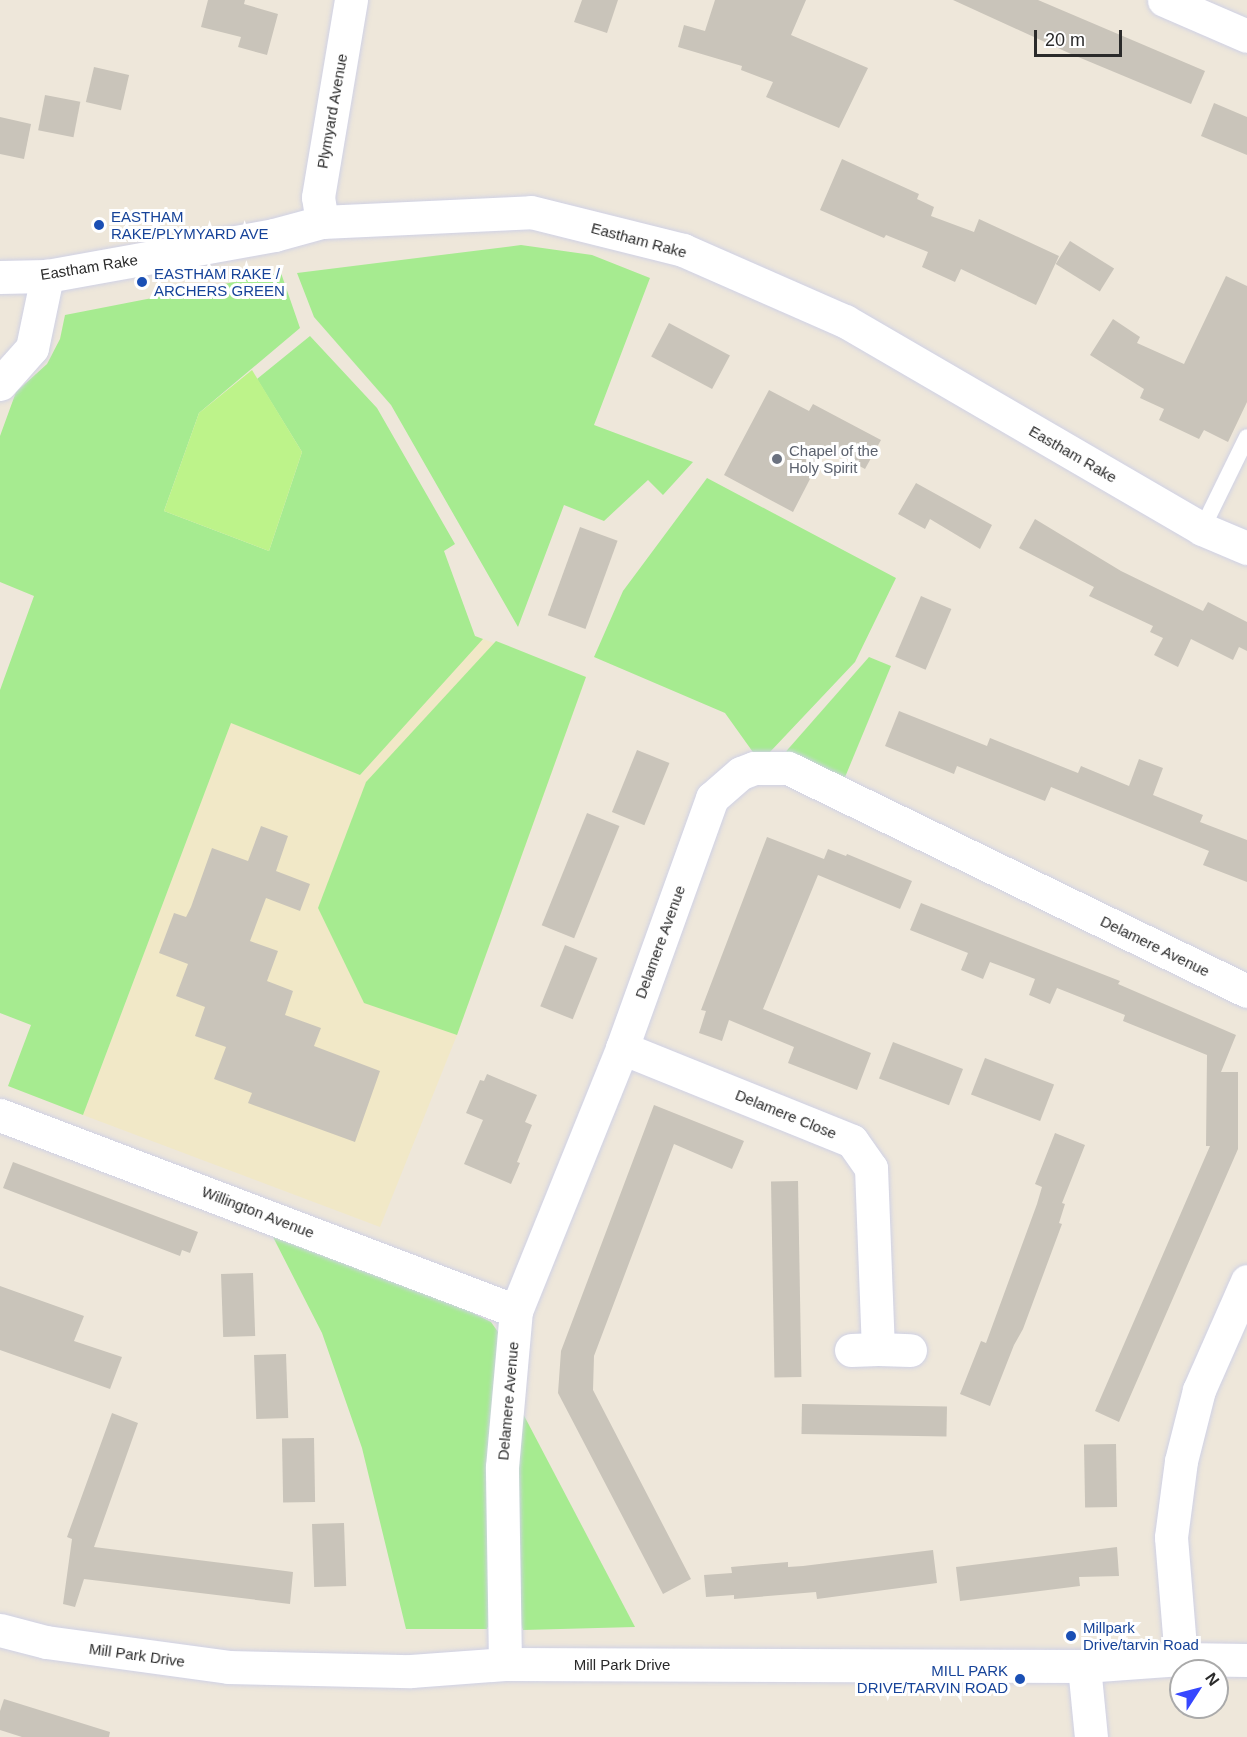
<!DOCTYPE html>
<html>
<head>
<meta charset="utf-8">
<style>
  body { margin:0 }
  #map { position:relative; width:1247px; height:1737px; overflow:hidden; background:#eee7da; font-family:Arial,sans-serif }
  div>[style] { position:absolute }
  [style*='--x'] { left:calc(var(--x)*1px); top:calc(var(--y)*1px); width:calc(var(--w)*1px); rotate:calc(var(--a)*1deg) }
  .education>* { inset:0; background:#f1e8c7 }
  .green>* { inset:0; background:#a6eb90 }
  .pitch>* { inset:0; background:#bdf38a }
  .building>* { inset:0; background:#c9c4ba; transform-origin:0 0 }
  .roads { filter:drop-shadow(0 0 2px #cfd1e5) drop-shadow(0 0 2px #cfd1e5) }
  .lane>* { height:16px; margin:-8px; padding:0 8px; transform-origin:8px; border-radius:8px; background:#fff }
  .street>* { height:33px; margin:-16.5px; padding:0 16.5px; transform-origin:16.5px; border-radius:16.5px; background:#fff }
  .secondary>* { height:33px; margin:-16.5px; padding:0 16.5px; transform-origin:16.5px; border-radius:16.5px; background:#fff }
  .dots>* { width:16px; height:16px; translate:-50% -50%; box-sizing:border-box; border:3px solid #fff; border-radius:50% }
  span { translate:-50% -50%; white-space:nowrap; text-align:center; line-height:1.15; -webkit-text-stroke:6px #fff; paint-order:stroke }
  .street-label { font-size:15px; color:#2a2a2a }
  .transit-label { font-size:15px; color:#164399 }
  .left { translate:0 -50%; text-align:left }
  .right { translate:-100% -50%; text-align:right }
  .worship-label { font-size:15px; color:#5b616d }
  .north { position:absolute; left:1169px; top:1659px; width:60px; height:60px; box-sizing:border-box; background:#fff; border:2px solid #aaa; border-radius:50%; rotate:54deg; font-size:16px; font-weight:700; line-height:24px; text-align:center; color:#2a2a2a }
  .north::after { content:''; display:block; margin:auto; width:21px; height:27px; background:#3647ff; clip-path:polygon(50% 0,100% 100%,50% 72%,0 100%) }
  .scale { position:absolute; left:1034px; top:30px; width:88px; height:27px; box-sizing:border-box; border:3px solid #2a2a2a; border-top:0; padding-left:8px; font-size:18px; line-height:21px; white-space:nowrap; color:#2a2a2a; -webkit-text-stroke:4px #fff; paint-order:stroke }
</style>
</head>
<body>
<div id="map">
  <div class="education">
    <div style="clip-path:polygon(475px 636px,586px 677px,457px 1035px,380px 1227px,83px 1115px,231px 722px)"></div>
  </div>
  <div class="green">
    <div style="clip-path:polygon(521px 245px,592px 255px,650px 278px,594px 425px,693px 462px,663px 495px,648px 480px,604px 521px,564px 505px,518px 627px,391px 405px,314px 317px,297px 273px)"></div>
    <div style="clip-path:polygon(281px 273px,300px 328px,199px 413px,164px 511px,269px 551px,302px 452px,257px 379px,310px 336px,377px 408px,455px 544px,444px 551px,475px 636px,483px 639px,360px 775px,231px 723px,83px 1115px,8px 1086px,31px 1025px,0 1013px,0 690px,34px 596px,0 582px,0 436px,16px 392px,47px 364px,60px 339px,65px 315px)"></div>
    <div style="clip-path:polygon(707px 478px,896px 578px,855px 662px,769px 753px,755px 755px,725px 713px,594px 657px,623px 591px)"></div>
    <div style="clip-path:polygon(496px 641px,586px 677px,457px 1035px,364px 1003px,318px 908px,366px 782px)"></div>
    <div style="clip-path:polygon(869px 657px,891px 666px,843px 782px,782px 756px)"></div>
    <div style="clip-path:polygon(273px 1237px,467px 1310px,491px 1322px,498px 1332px,493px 1615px,487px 1629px,406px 1629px,362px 1448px,322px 1333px)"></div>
    <div style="clip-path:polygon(519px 1406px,635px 1627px,523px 1630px,517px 1614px)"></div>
  </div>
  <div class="pitch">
    <div style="clip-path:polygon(252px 370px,302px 452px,269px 551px,164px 511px,199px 413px)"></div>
  </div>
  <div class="building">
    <div style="clip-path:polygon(208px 0,245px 0,244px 4px,278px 14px,267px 55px,238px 47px,241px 37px,201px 27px)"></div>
    <div style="clip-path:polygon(582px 0,618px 0,607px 33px,574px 22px)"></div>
    <div style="clip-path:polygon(715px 0,806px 0,791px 35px,868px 68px,839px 128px,766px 97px,773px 82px,741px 70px,742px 66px,678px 47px,684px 25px,705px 31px)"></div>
    <div style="clip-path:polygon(953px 0,1038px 0,1205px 71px,1191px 104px,1071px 54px)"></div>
    <div style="left:94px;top:67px;width:36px;height:36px;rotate:13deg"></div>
    <div style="left:45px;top:95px;width:36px;height:36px;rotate:11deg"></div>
    <div style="clip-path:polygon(1214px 103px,1247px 117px,1247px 155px,1201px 136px)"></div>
    <div style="clip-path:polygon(0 117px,31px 124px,24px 159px,0 154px)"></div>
    <div style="clip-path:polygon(842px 159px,919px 194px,917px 199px,934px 207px,931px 216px,974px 232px,979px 219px,1059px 256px,1036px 305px,961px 269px,955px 282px,922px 267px,928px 252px,886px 235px,884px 238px,820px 210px)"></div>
    <div style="left:1070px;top:241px;width:52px;height:27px;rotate:32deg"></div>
    <div style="clip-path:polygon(1226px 276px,1247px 286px,1247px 402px,1228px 442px,1204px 430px,1199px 439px,1159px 420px,1164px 409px,1140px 398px,1144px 389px,1090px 355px,1113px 319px,1140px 337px,1137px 343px,1184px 364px)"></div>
    <div style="left:669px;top:323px;width:69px;height:38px;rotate:28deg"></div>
    <div style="clip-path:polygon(769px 390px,809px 411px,813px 404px,881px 440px,865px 469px,826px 448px,793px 512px,724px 475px)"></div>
    <div style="clip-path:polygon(916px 483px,992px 525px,980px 549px,930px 519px,925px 529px,898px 514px)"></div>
    <div style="clip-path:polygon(1035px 519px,1121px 571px,1203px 611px,1208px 602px,1247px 622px,1247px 651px,1239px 647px,1233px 660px,1191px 639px,1178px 667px,1154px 655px,1163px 638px,1150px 632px,1153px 626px,1089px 596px,1094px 587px,1019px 548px)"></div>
    <div style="left:580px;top:527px;width:40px;height:94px;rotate:20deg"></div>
    <div style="left:921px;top:596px;width:33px;height:66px;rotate:23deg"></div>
    <div style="clip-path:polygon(899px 711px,987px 746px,990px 738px,1078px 773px,1081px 766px,1129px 786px,1139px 759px,1163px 768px,1153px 795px,1203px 815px,1200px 822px,1247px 840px,1247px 882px,1203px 865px,1209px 851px,1051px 787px,1045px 801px,957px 766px,954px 774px,885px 746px)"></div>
    <div style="left:637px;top:750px;width:35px;height:67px;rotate:22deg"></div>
    <div style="left:587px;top:813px;width:35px;height:121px;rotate:22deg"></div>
    <div style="clip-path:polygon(261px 826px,288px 836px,276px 871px,310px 884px,300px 911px,266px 898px,250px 941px,278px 951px,267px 981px,293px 991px,285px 1015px,321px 1028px,314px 1046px,380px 1071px,355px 1142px,248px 1103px,252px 1093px,214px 1079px,226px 1047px,195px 1036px,205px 1007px,176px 996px,188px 964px,159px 953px,174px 913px,186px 917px,191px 907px,212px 848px,248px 861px)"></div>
    <div style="clip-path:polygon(767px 837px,824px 859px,828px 849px,846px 856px,847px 854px,912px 881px,900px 909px,818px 875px,763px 1009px,871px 1053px,857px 1090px,788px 1063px,794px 1047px,729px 1020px,722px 1041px,699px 1033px,706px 1011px,701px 1010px)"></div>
    <div style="clip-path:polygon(921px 903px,1120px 981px,1118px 984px,1236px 1035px,1221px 1072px,1238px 1072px,1238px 1149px,1119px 1422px,1095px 1411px,1210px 1146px,1206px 1146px,1207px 1055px,1123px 1021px,1125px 1015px,1057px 988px,1050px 1004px,1029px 995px,1035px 979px,990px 962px,983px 979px,961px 970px,968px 953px,910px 930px)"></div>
    <div style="left:565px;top:945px;width:35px;height:66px;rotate:22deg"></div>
    <div style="left:893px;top:1042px;width:75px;height:39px;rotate:21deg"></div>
    <div style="left:985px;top:1058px;width:74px;height:39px;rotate:21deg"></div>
    <div style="clip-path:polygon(487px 1074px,537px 1095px,525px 1122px,532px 1125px,517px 1162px,520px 1163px,511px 1184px,464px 1164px,483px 1120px,466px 1113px,480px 1080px,484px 1081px)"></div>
    <div style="clip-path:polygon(654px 1105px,744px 1141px,732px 1169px,674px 1144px,594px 1356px,593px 1390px,691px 1579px,663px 1594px,558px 1393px,561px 1351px)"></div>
    <div style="clip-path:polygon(1055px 1133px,1085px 1145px,1062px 1203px,1065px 1204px,1059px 1223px,1062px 1224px,1023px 1329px,1014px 1345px,990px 1406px,960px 1394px,981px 1341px,986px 1343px,1037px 1204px,1042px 1187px,1035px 1184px)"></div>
    <div style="clip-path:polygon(13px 1162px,198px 1232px,190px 1253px,182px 1250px,180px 1256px,3px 1188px)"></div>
    <div style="left:798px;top:1181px;width:196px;height:27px;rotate:89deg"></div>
    <div style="left:253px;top:1273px;width:63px;height:32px;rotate:88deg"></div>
    <div style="clip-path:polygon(0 1286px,84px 1316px,74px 1341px,122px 1357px,110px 1389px,0 1350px)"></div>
    <div style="left:286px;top:1354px;width:64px;height:32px;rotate:88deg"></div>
    <div style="left:802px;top:1404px;width:145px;height:30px;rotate:1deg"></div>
    <div style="clip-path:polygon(112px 1413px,138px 1423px,94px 1547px,293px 1572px,290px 1604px,84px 1579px,75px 1607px,63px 1604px,72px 1539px,67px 1537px)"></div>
    <div style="left:314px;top:1438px;width:64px;height:32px;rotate:89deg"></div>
    <div style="left:1116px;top:1444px;width:63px;height:32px;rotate:89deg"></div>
    <div style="left:344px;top:1523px;width:63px;height:32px;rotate:88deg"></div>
    <div style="clip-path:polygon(1117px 1547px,1119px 1576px,1079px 1577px,1080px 1586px,960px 1601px,956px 1567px)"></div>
    <div style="clip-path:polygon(933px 1550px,937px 1583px,817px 1599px,816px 1592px,734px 1599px,734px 1595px,706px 1597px,704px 1575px,732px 1573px,731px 1567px,788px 1562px,788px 1567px,803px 1566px)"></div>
    <div style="clip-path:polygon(4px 1699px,110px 1732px,109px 1737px,22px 1737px,0 1730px,0 1711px)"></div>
  </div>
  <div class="roads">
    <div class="lane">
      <div style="--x:1202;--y:529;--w:102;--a:-63.9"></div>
    </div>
    <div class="street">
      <div style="--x:1164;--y:0;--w:90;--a:23.4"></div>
      <div style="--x:0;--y:384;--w:48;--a:-48.4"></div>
      <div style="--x:32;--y:348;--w:74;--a:-78.2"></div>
      <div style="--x:622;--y:1048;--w:248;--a:22"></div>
      <div style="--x:852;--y:1141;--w:33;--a:55"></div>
      <div style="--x:871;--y:1168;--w:181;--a:87.8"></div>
      <div style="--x:878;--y:1349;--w:27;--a:178"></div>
      <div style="--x:0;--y:1115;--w:552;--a:20.8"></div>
      <div style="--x:878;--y:1349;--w:32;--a:2"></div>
      <div style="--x:1181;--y:1659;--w:122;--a:-94.7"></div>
      <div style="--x:1171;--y:1537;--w:77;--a:-82.5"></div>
      <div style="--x:1181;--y:1461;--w:73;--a:-75.8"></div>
      <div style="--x:1199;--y:1390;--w:119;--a:-66.2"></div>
      <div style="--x:505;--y:1664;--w:197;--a:-90.9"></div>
      <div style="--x:502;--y:1467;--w:157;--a:-84.9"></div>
      <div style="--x:516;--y:1311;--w:284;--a:-68"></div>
      <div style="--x:622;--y:1048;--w:266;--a:-70.2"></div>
      <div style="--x:712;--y:798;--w:38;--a:-41"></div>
      <div style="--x:741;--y:773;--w:14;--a:-21"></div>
      <div style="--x:754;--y:768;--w:34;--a:0"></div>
      <div style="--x:788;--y:768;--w:510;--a:25.91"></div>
      <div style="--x:1084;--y:1666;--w:71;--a:84.4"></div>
    </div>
    <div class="secondary">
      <div style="--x:322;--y:222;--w:25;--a:-99"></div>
      <div style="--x:318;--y:197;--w:200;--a:-80.5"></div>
      <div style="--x:0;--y:277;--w:47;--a:-1.2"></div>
      <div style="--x:47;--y:276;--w:231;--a:-10.2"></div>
      <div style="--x:274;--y:235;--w:50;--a:-15.2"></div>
      <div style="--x:322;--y:222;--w:209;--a:-2.7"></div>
      <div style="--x:531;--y:212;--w:157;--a:14"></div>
      <div style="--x:683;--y:250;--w:177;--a:23.7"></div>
      <div style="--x:845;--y:321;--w:413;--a:30.2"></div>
      <div style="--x:1202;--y:529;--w:49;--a:22.9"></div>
      <div style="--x:0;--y:1630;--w:48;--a:14.6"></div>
      <div style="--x:46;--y:1642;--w:184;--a:7.8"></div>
      <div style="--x:228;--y:1667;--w:183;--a:1.3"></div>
      <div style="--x:411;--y:1671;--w:94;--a:-4.3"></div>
      <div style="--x:505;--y:1664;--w:579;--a:0.2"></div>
      <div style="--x:1084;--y:1666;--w:97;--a:-4.1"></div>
      <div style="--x:1181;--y:1659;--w:66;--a:0.9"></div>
    </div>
  </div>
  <div class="dots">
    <div style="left:99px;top:225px;background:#1a4fb4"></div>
    <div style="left:142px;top:282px;background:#1a4fb4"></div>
    <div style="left:777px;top:459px;background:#6b7280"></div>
    <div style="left:1071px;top:1636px;background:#1a4fb4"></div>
    <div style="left:1020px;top:1679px;background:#1a4fb4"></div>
  </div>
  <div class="street-label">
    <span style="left:332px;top:111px;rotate:-80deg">Plymyard Avenue</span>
    <span style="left:639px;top:240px;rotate:15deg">Eastham Rake</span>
    <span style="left:89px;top:267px;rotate:-9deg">Eastham Rake</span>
    <span style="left:1073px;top:454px;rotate:30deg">Eastham Rake</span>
    <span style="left:660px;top:942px;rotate:-70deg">Delamere Avenue</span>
    <span style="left:1155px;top:946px;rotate:26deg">Delamere Avenue</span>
    <span style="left:786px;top:1114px;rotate:22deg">Delamere Close</span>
    <span style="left:258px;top:1212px;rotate:21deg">Willington Avenue</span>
    <span style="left:508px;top:1401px;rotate:-85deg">Delamere Avenue</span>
    <span style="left:137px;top:1655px;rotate:8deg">Mill Park Drive</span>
    <span style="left:622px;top:1665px">Mill Park Drive</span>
  </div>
  <div class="transit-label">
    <span class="left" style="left:111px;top:225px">EASTHAM<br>RAKE/PLYMYARD AVE</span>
    <span class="left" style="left:154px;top:282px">EASTHAM RAKE /<br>ARCHERS GREEN</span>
    <span class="left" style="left:1083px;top:1636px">Millpark<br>Drive/tarvin Road</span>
    <span class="right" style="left:1008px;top:1679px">MILL PARK<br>DRIVE/TARVIN ROAD</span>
  </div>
  <div class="worship-label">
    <span class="left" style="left:789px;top:459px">Chapel of the<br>Holy Spirit</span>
  </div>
  <div class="north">N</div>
  <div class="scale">20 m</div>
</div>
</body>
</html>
